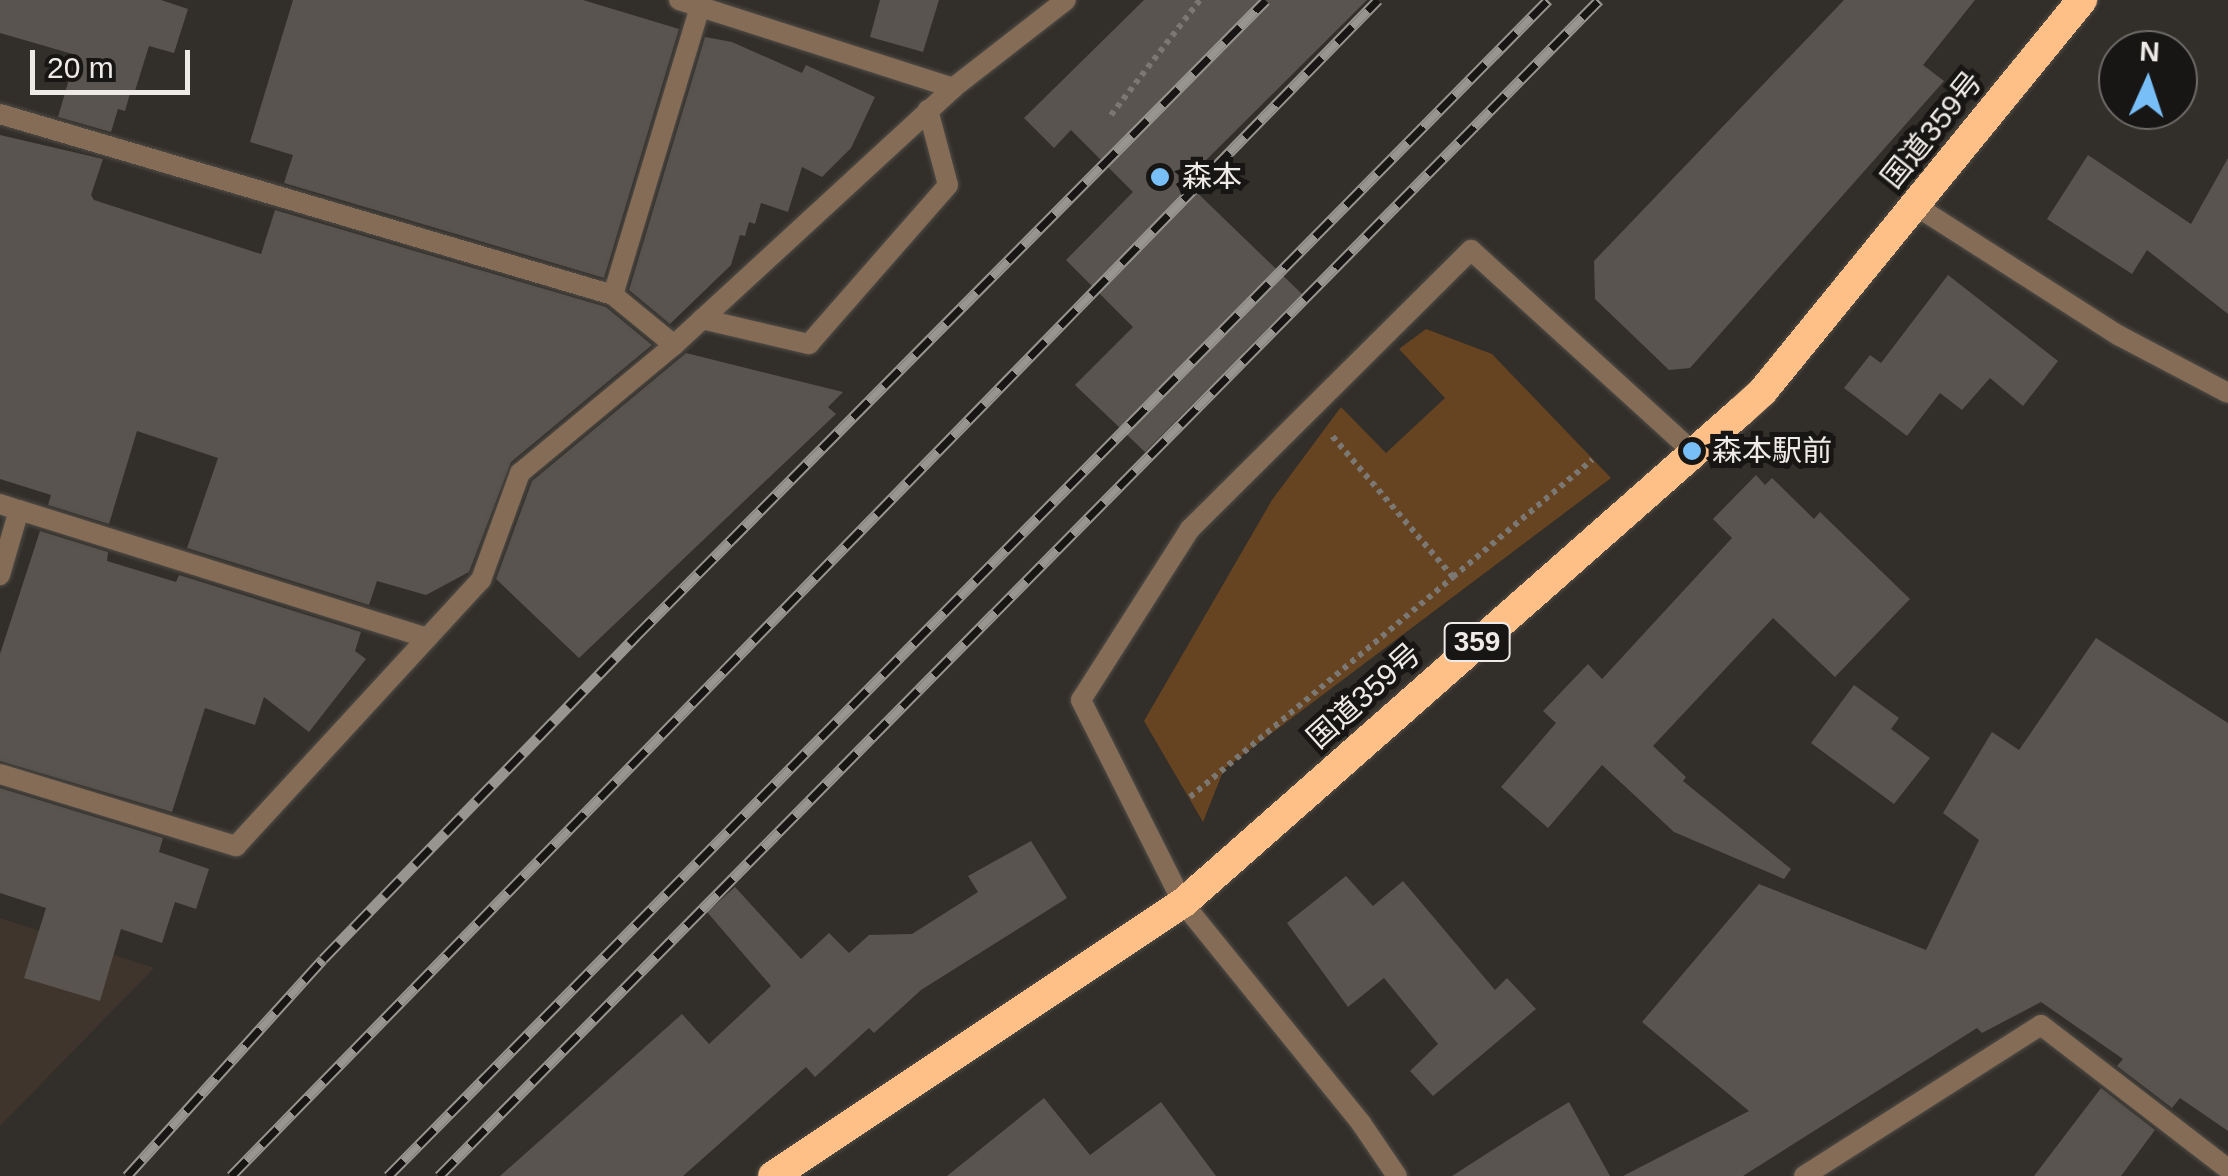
<!DOCTYPE html>
<html>
<head>
<meta charset="utf-8">
<style>
  body { margin:0 }
  #map { position:relative; width:2228px; height:1176px; overflow:hidden; background:#322e29; font-family:Helvetica,"Noto Sans JP",sans-serif }
  div>[style] { position:absolute }
  [style*='--x'] { left:calc(var(--x)*1px); top:calc(var(--y)*1px); width:calc(var(--w)*1px); rotate:calc(var(--a)*1deg) }
  .built>* { inset:0; background:#3f352d }
  .green>* { inset:0; background:#642 }
  .building>* { inset:0; background:#59544f }
  .path>* { height:6px; margin-top:-3px; transform-origin:0; background:repeating-linear-gradient(90deg,#7b7773 0 5px,transparent 0 10px) }
  .roads { filter:drop-shadow(0 0 2px #504c47) drop-shadow(0 0 2px #504c47) }
  .lane>* { height:20px; margin:-10px; padding:0 10px; transform-origin:10px; border-radius:10px; background:#856c56 }
  .street>* { height:20px; margin:-10px; padding:0 10px; transform-origin:10px; border-radius:10px; background:#856c56 }
  .highway>* { height:30px; margin:-15px; padding:0 15px; transform-origin:15px; border-radius:15px; background:#fec087 }
  .rail>* { height:11px; margin-top:-5.5px; transform-origin:0; background:repeating-linear-gradient(90deg,#181614 0 22px,#989591 0 44px); box-sizing:border-box; border-block:2px solid #989591 }
  .dots>* { width:28px; height:28px; translate:-50% -50%; box-sizing:border-box; border:5px solid #181614; border-radius:50% }
  span { translate:-50% -50%; white-space:nowrap; text-align:center; line-height:1.15; -webkit-text-stroke:10px #181614; paint-order:stroke }
  .shield-label span { padding:2px 8px; background:#181614; border:2px solid; border-radius:8px; -webkit-text-stroke-width:0 }
  .shield-label { font-size:28px; color:#edeae7; font-weight:700 }
  .street-label { font-size:30px; color:#edeae7 }
  .poi-label { font-size:30px; color:#edeae7 }
  .left { translate:0 -50%; text-align:left }
  .north { position:absolute; left:2098px; top:30px; width:100px; height:100px; box-sizing:border-box; background:#181614; border:2px solid #6d6b68; border-radius:50%; rotate:3deg; font-size:28px; font-weight:700; line-height:40px; text-align:center; color:#edeae7 }
  .north::after { content:''; display:block; margin:auto; width:35px; height:45px; background:#78bff8; clip-path:polygon(50% 0,100% 100%,50% 72%,0 100%) }
  .scale { position:absolute; left:30px; top:50px; width:160px; height:45px; box-sizing:border-box; border:5px solid #edeae7; border-top:0; padding-left:12px; font-size:30px; line-height:35px; white-space:nowrap; color:#edeae7; -webkit-text-stroke:8px #181614; paint-order:stroke }
</style>
</head>
<body>
<div id="map">
  <div class="built">
    <div style="clip-path:polygon(0 918px,154px 968px,0 1126px)"></div>
  </div>
  <div class="green">
    <div style="clip-path:polygon(1426px 329px,1492px 354px,1611px 478px,1224px 769px,1203px 822px,1144px 721px,1272px 500px,1341px 407px,1386px 453px,1445px 398px,1399px 349px)"></div>
  </div>
  <div class="building">
    <div style="clip-path:polygon(0 0,161px 0,188px 9px,174px 53px,149px 46px,135px 91px,131px 90px,125px 111px,118px 109px,111px 132px,58px 117px,76px 55px,0 33px)"></div>
    <div style="clip-path:polygon(293px 0,583px 0,679px 29px,604px 278px,284px 183px,293px 155px,250px 142px)"></div>
    <div style="clip-path:polygon(880px 0,939px 0,923px 52px,870px 37px)"></div>
    <div style="clip-path:polygon(1144px 0,1367px 0,1185px 181px,1302px 294px,1145px 452px,1075px 385px,1133px 327px,1066px 260px,1133px 192px,1071px 130px,1054px 148px,1024px 118px)"></div>
    <div style="clip-path:polygon(1844px 0,1975px 0,1923px 65px,1944px 81px,1690px 368px,1669px 370px,1595px 299px,1594px 261px)"></div>
    <div style="clip-path:polygon(705px 37px,732px 42px,802px 73px,806px 65px,875px 97px,851px 148px,822px 177px,802px 167px,788px 212px,761px 203px,755px 224px,749px 222px,745px 236px,740px 235px,731px 265px,670px 324px,629px 290px)"></div>
    <div style="clip-path:polygon(0 135px,103px 159px,91px 195px,94px 200px,261px 254px,275px 210px,606px 307px,652px 345px,511px 462px,469px 572px,426px 595px,377px 581px,369px 605px,187px 548px,218px 458px,137px 431px,109px 524px,48px 505px,51px 495px,0 479px)"></div>
    <div style="clip-path:polygon(2088px 155px,2191px 224px,2228px 158px,2228px 314px,2147px 250px,2132px 274px,2047px 219px)"></div>
    <div style="clip-path:polygon(1948px 275px,2058px 361px,2023px 406px,1990px 378px,1962px 410px,1940px 393px,1907px 436px,1844px 388px,1870px 355px,1881px 363px)"></div>
    <div style="clip-path:polygon(686px 353px,843px 392px,828px 407px,836px 414px,579px 658px,496px 579px,532px 481px)"></div>
    <div style="clip-path:polygon(1756px 475px,1765px 485px,1772px 478px,1814px 519px,1820px 512px,1910px 599px,1835px 677px,1773px 618px,1653px 746px,1686px 777px,1683px 781px,1791px 869px,1784px 879px,1674px 832px,1602px 765px,1548px 828px,1501px 787px,1556px 723px,1543px 711px,1588px 664px,1602px 679px,1732px 538px,1713px 519px)"></div>
    <div style="clip-path:polygon(40px 531px,108px 552px,107px 561px,176px 582px,179px 575px,361px 632px,355px 651px,366px 659px,309px 732px,264px 697px,255px 725px,205px 708px,172px 812px,0 761px,0 654px)"></div>
    <div style="clip-path:polygon(2096px 638px,2228px 723px,2228px 1131px,2180px 1098px,2172px 1108px,2117px 1066px,2123px 1059px,2041px 1002px,1982px 1033px,1977px 1028px,1743px 1176px,1623px 1176px,1749px 1111px,1642px 1022px,1759px 884px,1926px 950px,1979px 840px,1943px 813px,1992px 732px,2019px 750px)"></div>
    <div style="clip-path:polygon(1854px 685px,1899px 718px,1891px 729px,1930px 758px,1894px 804px,1811px 743px)"></div>
    <div style="clip-path:polygon(0 788px,163px 838px,159px 852px,209px 869px,196px 909px,175px 902px,162px 943px,121px 929px,100px 1001px,24px 978px,46px 908px,0 893px)"></div>
    <div style="clip-path:polygon(1031px 841px,1067px 898px,921px 990px,874px 1033px,869px 1028px,815px 1077px,806px 1067px,683px 1176px,500px 1176px,682px 1014px,709px 1044px,771px 986px,707px 912px,735px 887px,801px 959px,829px 933px,849px 953px,869px 935px,912px 934px,978px 892px,968px 876px)"></div>
    <div style="clip-path:polygon(1346px 876px,1373px 906px,1403px 881px,1495px 990px,1507px 978px,1536px 1009px,1433px 1096px,1410px 1071px,1438px 1044px,1384px 978px,1348px 1007px,1287px 923px)"></div>
    <div style="clip-path:polygon(2101px 1088px,2155px 1130px,2121px 1176px,2034px 1176px)"></div>
    <div style="clip-path:polygon(1044px 1098px,1090px 1155px,1161px 1102px,1216px 1176px,947px 1176px)"></div>
    <div style="clip-path:polygon(1569px 1102px,1610px 1176px,1452px 1176px,1533px 1124px)"></div>
  </div>
  <div class="path">
    <div style="--x:1111;--y:115;--w:145;--a:-52.3"></div>
    <div style="--x:1453;--y:577;--w:182;--a:-40.1"></div>
    <div style="--x:1190;--y:797;--w:343;--a:-39.9"></div>
    <div style="--x:1453;--y:577;--w:186;--a:-130.6"></div>
  </div>
  <div class="roads">
    <div class="lane">
      <div style="--x:702;--y:319;--w:110;--a:13.2"></div>
      <div style="--x:809;--y:344;--w:211;--a:-48.8"></div>
      <div style="--x:948;--y:185;--w:78;--a:-104.9"></div>
    </div>
    <div class="street">
      <div style="--x:679;--y:0;--w:288;--a:17.8"></div>
      <div style="--x:0;--y:114;--w:639;--a:16.45"></div>
      <div style="--x:613;--y:295;--w:79;--a:39.3"></div>
      <div style="--x:1916;--y:206;--w:240;--a:32.6"></div>
      <div style="--x:2118;--y:335;--w:124;--a:27.8"></div>
      <div style="--x:613;--y:295;--w:308;--a:-73.2"></div>
      <div style="--x:0;--y:504;--w:20;--a:18"></div>
      <div style="--x:19;--y:510;--w:68;--a:106.3"></div>
      <div style="--x:19;--y:510;--w:428;--a:17.4"></div>
      <div style="--x:0;--y:774;--w:247;--a:17"></div>
      <div style="--x:236;--y:846;--w:362;--a:-47.4"></div>
      <div style="--x:481;--y:580;--w:114;--a:-70"></div>
      <div style="--x:520;--y:473;--w:200;--a:-39.7"></div>
      <div style="--x:674;--y:345;--w:379;--a:-42.6"></div>
      <div style="--x:953;--y:88;--w:143;--a:-37.9"></div>
      <div style="--x:1397;--y:1176;--w:64;--a:-124.2"></div>
      <div style="--x:1361;--y:1123;--w:283;--a:-129"></div>
      <div style="--x:1183;--y:903;--w:227;--a:-116.7"></div>
      <div style="--x:1081;--y:700;--w:203;--a:-57.5"></div>
      <div style="--x:1190;--y:529;--w:396;--a:-44.8"></div>
      <div style="--x:1471;--y:250;--w:299;--a:42.3"></div>
      <div style="--x:1804;--y:1176;--w:281;--a:-32.5"></div>
      <div style="--x:2041;--y:1025;--w:236;--a:37.6"></div>
    </div>
    <div class="highway">
      <div style="--x:773;--y:1176;--w:493;--a:-33.7"></div>
      <div style="--x:1183;--y:903;--w:743;--a:-41.4"></div>
      <div style="--x:1740;--y:412;--w:31;--a:-42"></div>
      <div style="--x:1763;--y:391;--w:505;--a:-50.79"></div>
    </div>
  </div>
  <div class="rail">
    <div style="--x:127;--y:1176;--w:292;--a:-47.9"></div>
    <div style="--x:323;--y:959;--w:450;--a:-45.9"></div>
    <div style="--x:636;--y:636;--w:895;--a:-45.27"></div>
    <div style="--x:231;--y:1176;--w:1643;--a:-45.72"></div>
    <div style="--x:388;--y:1176;--w:1652;--a:-45.39"></div>
    <div style="--x:439;--y:1176;--w:1652;--a:-45.39"></div>
  </div>
  <div class="dots">
    <div style="left:1160px;top:177px;background:#78bff8"></div>
    <div style="left:1692px;top:451px;background:#78bff8"></div>
  </div>
  <div class="shield-label">
    <span style="left:1477px;top:642px">359</span>
  </div>
  <div class="street-label">
    <span style="left:1932px;top:130px;rotate:-51deg">国道359号</span>
    <span style="left:1364px;top:696px;rotate:-42deg">国道359号</span>
  </div>
  <div class="poi-label">
    <span class="left" style="left:1182px;top:177px">森本</span>
    <span class="left" style="left:1712px;top:451px">森本駅前</span>
  </div>
  <div class="north">N</div>
  <div class="scale">20 m</div>
</div>
</body>
</html>
